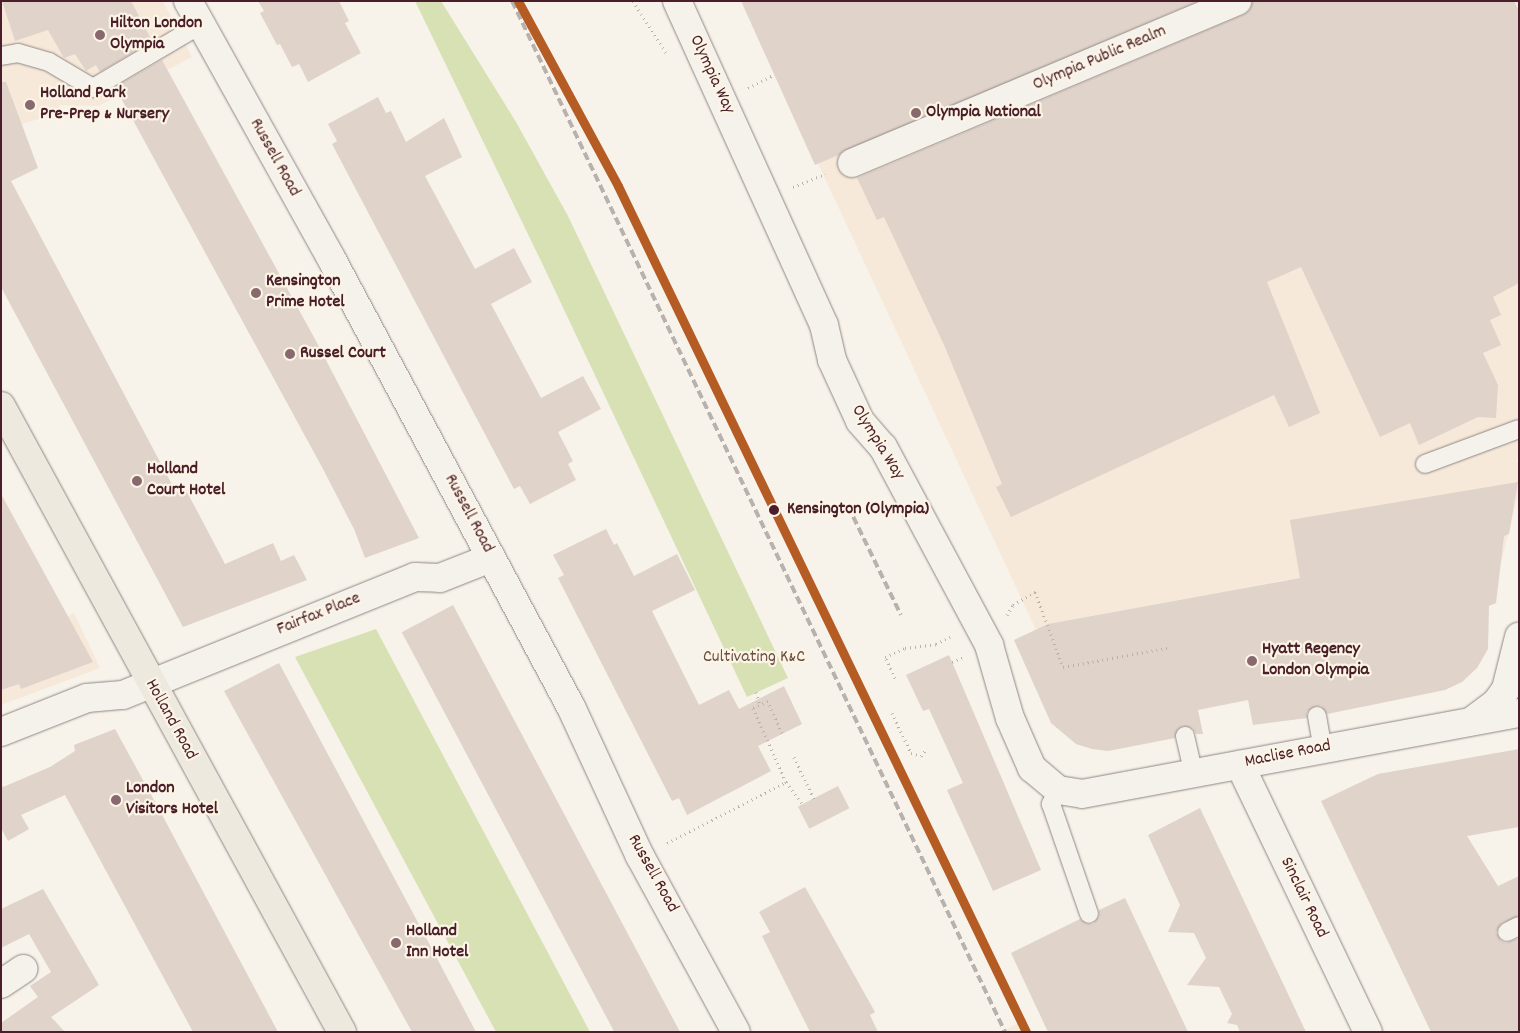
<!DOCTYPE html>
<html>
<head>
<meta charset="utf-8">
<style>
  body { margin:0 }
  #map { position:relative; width:1520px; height:1033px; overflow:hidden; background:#f7f3ea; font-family:Dekko,sans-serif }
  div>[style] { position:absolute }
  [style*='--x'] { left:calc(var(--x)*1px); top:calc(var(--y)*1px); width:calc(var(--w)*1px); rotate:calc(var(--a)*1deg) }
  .built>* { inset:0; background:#f6e9da }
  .green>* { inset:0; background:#d8e1b4 }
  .building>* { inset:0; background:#dfd3ca; transform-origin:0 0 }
  .path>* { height:3px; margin-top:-1.5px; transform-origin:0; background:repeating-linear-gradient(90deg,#b8b1ae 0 1px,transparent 0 5px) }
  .roads { filter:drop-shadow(0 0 1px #908684) drop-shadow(0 0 1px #908684) }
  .lane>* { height:18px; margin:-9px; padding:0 9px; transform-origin:9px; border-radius:9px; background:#f5f2ec }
  .street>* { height:28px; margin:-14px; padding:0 14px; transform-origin:14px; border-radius:14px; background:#f5f2ec }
  .highway>* { height:28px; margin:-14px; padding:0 14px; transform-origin:14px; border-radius:14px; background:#eee9df }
  .rail>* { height:4px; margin-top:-2px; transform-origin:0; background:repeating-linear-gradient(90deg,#b8b1ae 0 8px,transparent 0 12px) }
  .rail-1>* { height:9px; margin:-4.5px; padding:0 4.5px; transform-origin:4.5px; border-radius:4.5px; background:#b55b24 }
  .dots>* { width:14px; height:14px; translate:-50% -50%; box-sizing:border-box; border:2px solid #fcf5e5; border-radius:50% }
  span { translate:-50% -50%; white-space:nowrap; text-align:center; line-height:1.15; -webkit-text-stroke:4.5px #fcf5e5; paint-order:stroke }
  .poi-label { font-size:18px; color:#4a1f2b; font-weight:700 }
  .left { translate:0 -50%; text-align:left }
  .street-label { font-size:18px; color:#4a1f2b }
  .stop-label { font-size:18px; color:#4a1f2b; font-weight:700 }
  .park-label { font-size:18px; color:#674c42 }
  .frame { position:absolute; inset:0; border:2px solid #4a1f2b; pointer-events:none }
</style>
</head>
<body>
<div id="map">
  <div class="built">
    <div style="clip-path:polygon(1px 1px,163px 1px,192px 57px,99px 106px,59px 105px,60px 112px,1px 131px)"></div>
    <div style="clip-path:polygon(742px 1px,1519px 1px,1519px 456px,1516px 462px,1519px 463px,1519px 492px,1500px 567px,1285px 580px,1048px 624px,1036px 630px)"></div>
    <div style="clip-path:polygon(74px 613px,100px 668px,1px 705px,1px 652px)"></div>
    <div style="clip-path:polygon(1024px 1020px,1030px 1032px,1001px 1032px)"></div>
  </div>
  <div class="green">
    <div style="clip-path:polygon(415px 1px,441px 1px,516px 122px,568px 216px,788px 678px,747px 697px,541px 261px)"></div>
    <div style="clip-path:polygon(376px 629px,590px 1032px,496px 1032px,295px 657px)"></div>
  </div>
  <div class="building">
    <div style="clip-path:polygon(2px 1px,131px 1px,152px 41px,100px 72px,96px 65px,86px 71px,75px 54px,64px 58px,48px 30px,15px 41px)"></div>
    <div style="clip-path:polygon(258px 1px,339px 1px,349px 21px,345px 23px,361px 53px,308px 82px,299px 64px,292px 67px,280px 44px,277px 45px,260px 13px,264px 11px)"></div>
    <div style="clip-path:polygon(741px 1px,1196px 2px,815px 165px)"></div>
    <div style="clip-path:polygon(1252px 1px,1514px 1px,1519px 11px,1519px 283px,1493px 297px,1501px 315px,1490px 320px,1501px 345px,1483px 353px,1498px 385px,1496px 418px,1478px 417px,1419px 445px,1410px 423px,1380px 437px,1301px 267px,1267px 282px,1320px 413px,1289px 427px,1274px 395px,1011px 517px,996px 487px,1002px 484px,944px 345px,884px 217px,877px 220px,857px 178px,1243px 15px,1250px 10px)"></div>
    <div style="clip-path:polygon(162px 60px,316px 341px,419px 538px,365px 558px,354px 529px,323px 469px,115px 87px)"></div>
    <div style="clip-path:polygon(1px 82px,6px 82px,38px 168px,11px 181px,176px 492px,185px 488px,225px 564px,273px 543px,281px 561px,294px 555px,307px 580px,183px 627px,1px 287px)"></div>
    <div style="clip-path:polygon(378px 97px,386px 113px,391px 111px,406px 142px,444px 118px,462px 157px,425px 176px,475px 269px,514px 248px,532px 282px,491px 304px,541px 398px,583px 376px,601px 409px,558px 432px,573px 461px,568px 464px,576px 480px,530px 504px,520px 486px,514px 489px,332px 144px,337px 141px,328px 124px)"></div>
    <div style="clip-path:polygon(1518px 482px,1509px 534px,1504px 536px,1496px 603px,1489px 606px,1488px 649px,1477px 668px,1462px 682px,1445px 690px,1327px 714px,1321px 706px,1315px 706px,1307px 712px,1307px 718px,1253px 725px,1248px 700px,1198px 710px,1203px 734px,1196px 734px,1192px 728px,1183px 726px,1178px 729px,1175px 738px,1108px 751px,1092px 749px,1076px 744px,1051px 723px,1014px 640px,1048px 624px,1300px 578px,1290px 520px)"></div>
    <div style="clip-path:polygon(1px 494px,93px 662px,21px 689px,19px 684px,1px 690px)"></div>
    <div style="clip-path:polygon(606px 529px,614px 545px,617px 543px,634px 576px,677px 554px,695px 590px,652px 611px,699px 705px,729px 690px,739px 709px,784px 686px,802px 724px,758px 746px,771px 771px,687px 815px,679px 798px,672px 801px,558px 578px,564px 575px,553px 555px)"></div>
    <div style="left:453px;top:605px;width:485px;height:58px;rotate:62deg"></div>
    <div style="clip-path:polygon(949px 655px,1041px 870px,993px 891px,947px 790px,963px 783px,929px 709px,923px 711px,906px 675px)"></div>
    <div style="clip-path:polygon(279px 663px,414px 915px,476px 1032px,412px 1032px,224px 691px)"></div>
    <div style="clip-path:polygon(115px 729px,160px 811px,278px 1032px,193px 1032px,65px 795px,21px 815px,29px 829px,8px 841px,1px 828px,1px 784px,3px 787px,50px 767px,75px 751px,74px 745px)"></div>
    <div style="clip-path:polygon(1519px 749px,1519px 827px,1467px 836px,1498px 886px,1519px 876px,1519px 916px,1502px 923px,1496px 932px,1501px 941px,1506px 943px,1519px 938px,1519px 1032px,1431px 1032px,1321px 801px,1378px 774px)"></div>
    <div style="left:838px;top:786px;width:25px;height:45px;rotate:63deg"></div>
    <div style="clip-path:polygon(1200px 808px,1306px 1032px,1240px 1032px,1237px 1025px,1227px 1023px,1232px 1014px,1219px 987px,1187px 985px,1206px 958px,1194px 933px,1168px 932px,1180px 905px,1148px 835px)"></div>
    <div style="clip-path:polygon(805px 887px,875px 1012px,870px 1015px,878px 1032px,810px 1032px,762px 936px,770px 932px,759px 912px)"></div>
    <div style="clip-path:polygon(43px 889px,99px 985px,51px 1017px,65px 1032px,1px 1032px,1px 1023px,38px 997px,30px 986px,51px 972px,29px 934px,1px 948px,1px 909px)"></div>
    <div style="clip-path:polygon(1125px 898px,1188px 1032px,1048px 1032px,1011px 953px,1080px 919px,1087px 924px,1093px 924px,1099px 916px,1099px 910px)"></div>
  </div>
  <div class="path">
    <div style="--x:633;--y:1;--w:65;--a:57.5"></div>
    <div style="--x:748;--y:88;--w:29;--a:-27"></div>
    <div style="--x:793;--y:187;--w:35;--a:-22"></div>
    <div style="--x:1007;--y:615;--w:12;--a:-59"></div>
    <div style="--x:1013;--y:605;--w:26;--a:-31"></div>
    <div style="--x:1035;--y:592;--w:80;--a:69.5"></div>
    <div style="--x:1063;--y:667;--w:106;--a:-10.4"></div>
    <div style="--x:952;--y:662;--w:12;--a:-24"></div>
    <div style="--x:895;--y:678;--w:23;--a:-115"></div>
    <div style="--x:885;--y:657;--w:22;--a:-24"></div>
    <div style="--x:905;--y:648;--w:31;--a:-7"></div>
    <div style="--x:936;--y:644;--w:16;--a:-27"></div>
    <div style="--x:756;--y:692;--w:14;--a:73"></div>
    <div style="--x:892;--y:713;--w:44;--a:64.6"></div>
    <div style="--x:911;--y:753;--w:10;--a:17"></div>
    <div style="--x:921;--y:756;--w:10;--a:-53"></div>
    <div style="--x:782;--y:733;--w:35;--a:-114"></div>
    <div style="--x:768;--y:701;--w:17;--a:155"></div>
    <div style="--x:753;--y:708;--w:81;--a:66"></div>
    <div style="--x:794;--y:757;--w:47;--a:64.5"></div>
    <div style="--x:667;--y:843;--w:134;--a:-27.1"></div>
    <div style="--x:786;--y:782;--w:29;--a:54"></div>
  </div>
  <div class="roads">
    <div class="lane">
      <div style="--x:1;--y:56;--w:17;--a:-10"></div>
      <div style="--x:18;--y:53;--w:32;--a:16"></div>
      <div style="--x:49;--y:62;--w:51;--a:30.6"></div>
      <div style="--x:93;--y:88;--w:124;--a:-30.5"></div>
      <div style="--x:1425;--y:464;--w:100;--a:-20.4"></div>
      <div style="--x:1317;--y:716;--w:34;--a:80"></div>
      <div style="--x:1185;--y:736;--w:37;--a:77"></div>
      <div style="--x:1058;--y:790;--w:16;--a:117"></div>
      <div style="--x:1051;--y:804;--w:116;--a:70.9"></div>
      <div style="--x:1507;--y:932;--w:13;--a:-27"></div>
    </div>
    <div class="street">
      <div style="--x:188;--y:1;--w:294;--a:60.9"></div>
      <div style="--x:331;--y:258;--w:511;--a:61.88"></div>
      <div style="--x:572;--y:709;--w:162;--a:65.2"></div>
      <div style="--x:640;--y:856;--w:200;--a:61.4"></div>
      <div style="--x:677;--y:1;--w:356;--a:65.6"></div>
      <div style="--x:824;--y:325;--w:36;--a:77"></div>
      <div style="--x:832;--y:360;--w:67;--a:65.3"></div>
      <div style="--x:860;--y:421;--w:35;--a:49"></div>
      <div style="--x:883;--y:447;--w:225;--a:61.8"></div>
      <div style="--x:989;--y:645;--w:76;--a:74"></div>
      <div style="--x:1010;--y:718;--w:55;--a:66.3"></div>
      <div style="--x:1032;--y:768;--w:34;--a:40"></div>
      <div style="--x:1058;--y:790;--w:24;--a:9"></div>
      <div style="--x:1082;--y:794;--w:444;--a:-10.5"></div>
      <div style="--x:852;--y:163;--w:418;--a:-22.8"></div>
      <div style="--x:1472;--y:721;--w:30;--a:-37"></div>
      <div style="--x:1496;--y:703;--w:17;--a:-54"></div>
      <div style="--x:1506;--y:689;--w:54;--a:-76"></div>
      <div style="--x:1;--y:732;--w:92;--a:-21.6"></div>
      <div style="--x:87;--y:698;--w:36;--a:-5"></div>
      <div style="--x:123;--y:695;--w:315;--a:-22"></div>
      <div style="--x:415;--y:577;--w:25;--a:2"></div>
      <div style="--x:440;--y:578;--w:55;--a:-21.4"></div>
      <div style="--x:1240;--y:765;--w:296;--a:64.4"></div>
      <div style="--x:1;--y:984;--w:27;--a:-34"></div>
    </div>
    <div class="highway">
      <div style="--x:1;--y:406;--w:713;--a:61.42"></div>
    </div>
  </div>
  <div class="rail">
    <div style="--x:512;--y:1;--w:1143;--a:64.44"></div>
    <div style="--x:848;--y:506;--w:121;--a:64.1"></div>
  </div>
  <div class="rail-1">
    <div style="--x:518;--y:1;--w:210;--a:61.6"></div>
    <div style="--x:618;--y:186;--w:939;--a:64.25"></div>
  </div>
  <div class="dots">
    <div style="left:100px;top:35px;background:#87696e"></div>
    <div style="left:30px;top:105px;background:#87696e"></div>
    <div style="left:916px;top:113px;background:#87696e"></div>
    <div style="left:256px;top:293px;background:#87696e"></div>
    <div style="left:290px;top:354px;background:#87696e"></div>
    <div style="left:137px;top:481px;background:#87696e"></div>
    <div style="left:774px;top:510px;background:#4a1f2b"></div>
    <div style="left:1252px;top:661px;background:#87696e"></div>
    <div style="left:116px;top:800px;background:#87696e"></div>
    <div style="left:396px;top:943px;background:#87696e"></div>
  </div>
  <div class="poi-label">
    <span class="left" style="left:110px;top:35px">Hilton London<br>Olympia</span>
    <span class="left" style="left:40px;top:105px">Holland Park<br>Pre-Prep &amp; Nursery</span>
    <span class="left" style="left:926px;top:113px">Olympia National</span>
    <span class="left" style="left:266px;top:293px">Kensington<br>Prime Hotel</span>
    <span class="left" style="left:300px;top:354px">Russel Court</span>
    <span class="left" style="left:147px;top:481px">Holland<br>Court Hotel</span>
    <span class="left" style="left:1262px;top:661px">Hyatt Regency<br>London Olympia</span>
    <span class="left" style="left:126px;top:800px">London<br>Visitors Hotel</span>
    <span class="left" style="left:406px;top:943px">Holland<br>Inn Hotel</span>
  </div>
  <div class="street-label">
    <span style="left:1100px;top:59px;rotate:-23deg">Olympia Public Realm</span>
    <span style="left:711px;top:75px;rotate:65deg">Olympia Way</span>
    <span style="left:274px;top:158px;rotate:61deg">Russell Road</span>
    <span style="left:877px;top:443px;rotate:58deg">Olympia Way</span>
    <span style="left:468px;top:514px;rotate:62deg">Russell Road</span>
    <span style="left:319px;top:615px;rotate:-22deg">Fairfax Place</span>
    <span style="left:170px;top:720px;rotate:61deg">Holland Road</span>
    <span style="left:1288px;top:755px;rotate:-11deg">Maclise Road</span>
    <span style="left:652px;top:874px;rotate:61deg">Russell Road</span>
    <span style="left:1303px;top:898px;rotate:64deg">Sinclair Road</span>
  </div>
  <div class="stop-label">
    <span class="left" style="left:787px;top:510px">Kensington (Olympia)</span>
  </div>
  <div class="park-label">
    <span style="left:754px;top:658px">Cultivating K&amp;C</span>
  </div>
  <div class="frame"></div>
</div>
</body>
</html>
